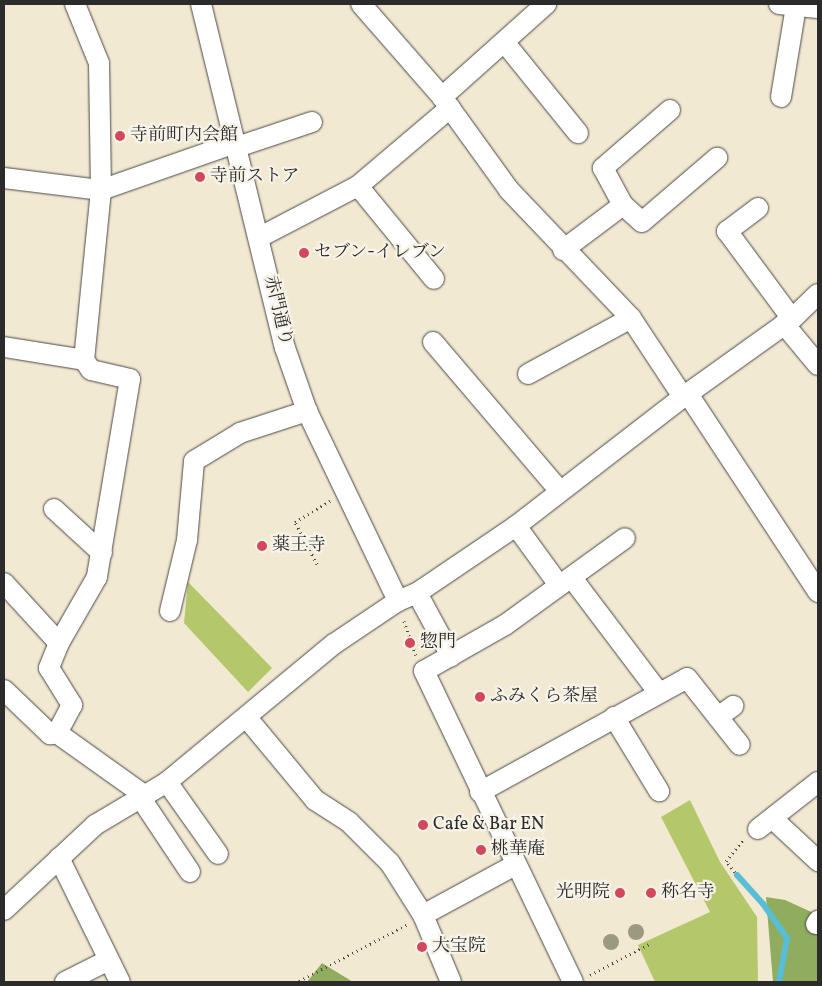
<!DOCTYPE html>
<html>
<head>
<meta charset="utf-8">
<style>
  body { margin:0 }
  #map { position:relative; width:822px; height:986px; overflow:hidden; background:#f2e9d3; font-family:Vollkorn,"Noto Serif JP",serif }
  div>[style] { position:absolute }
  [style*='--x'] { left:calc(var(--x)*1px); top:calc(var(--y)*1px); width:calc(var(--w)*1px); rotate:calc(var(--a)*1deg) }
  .green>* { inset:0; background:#b4c76b }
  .forest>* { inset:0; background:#8fac5f }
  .stream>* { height:6px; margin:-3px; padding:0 3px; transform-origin:3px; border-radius:3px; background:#57bed5 }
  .path>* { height:3px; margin-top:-1.5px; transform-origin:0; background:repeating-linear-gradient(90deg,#494844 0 1px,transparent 0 5px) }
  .roads { filter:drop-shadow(0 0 1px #494844) drop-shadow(0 0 1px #494844) }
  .minor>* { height:20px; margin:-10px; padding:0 10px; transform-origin:10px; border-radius:10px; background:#fff }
  .trees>* { width:16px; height:16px; margin:-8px; border-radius:50%; background:#9b9a81 }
  .dots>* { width:14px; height:14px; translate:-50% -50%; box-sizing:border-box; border:2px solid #f7f3e8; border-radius:50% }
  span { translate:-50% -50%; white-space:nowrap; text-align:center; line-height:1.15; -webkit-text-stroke:4.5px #f7f3e8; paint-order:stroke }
  .poi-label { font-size:18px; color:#2b2b2b }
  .left { translate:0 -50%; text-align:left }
  .right { translate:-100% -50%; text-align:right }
  .street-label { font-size:18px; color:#2b2b2b }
  .frame { position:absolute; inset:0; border:5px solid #2b2b2b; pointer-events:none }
</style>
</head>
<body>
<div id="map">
  <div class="green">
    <div style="clip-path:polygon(188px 582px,272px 668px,248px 692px,184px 623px)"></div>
    <div style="clip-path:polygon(690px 800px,720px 862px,757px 917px,758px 982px,655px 982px,638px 945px,710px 912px,661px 817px)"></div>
  </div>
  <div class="forest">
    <div style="clip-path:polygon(766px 897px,785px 900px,818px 915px,818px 982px,773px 982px)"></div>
    <div style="clip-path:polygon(322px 963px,353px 982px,354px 982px,307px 982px)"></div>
  </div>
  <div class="stream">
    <div style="--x:737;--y:875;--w:39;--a:48"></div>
    <div style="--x:763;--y:904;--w:42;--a:54.8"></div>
    <div style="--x:787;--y:938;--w:45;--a:100.3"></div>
  </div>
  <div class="path">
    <div style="--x:317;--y:564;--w:47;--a:-117.6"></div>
    <div style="--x:295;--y:522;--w:41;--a:-31"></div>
    <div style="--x:404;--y:621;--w:36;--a:71"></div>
    <div style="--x:735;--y:872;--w:14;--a:-129"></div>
    <div style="--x:726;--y:861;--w:27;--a:-51"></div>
    <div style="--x:590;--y:975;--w:67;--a:-27.7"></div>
    <div style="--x:299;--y:981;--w:123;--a:-27.6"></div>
  </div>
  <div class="roads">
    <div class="minor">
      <div style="--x:75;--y:4;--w:64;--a:67.9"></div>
      <div style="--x:99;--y:63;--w:127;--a:89.1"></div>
      <div style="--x:101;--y:190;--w:171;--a:95.7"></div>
      <div style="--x:201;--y:4;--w:354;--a:76.3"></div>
      <div style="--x:285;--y:348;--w:67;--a:70.8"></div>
      <div style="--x:307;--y:411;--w:211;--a:64.4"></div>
      <div style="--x:361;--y:4;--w:123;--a:48.9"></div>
      <div style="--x:442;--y:97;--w:115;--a:54.2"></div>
      <div style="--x:509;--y:190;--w:177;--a:46.4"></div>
      <div style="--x:631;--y:318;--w:95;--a:56.6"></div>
      <div style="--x:779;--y:4;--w:39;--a:6"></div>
      <div style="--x:505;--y:43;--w:116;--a:51"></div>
      <div style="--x:442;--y:97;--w:140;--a:-41.8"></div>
      <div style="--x:781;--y:97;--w:92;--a:-80.6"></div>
      <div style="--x:670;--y:110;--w:89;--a:139.1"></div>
      <div style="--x:603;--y:168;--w:42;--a:61.6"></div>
      <div style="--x:623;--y:205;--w:25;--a:42"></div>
      <div style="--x:642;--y:222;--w:99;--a:-40.5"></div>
      <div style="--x:237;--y:147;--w:79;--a:-18.4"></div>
      <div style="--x:4;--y:178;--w:98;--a:7.1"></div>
      <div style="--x:101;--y:190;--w:142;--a:-19.3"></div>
      <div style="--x:358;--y:186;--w:120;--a:50.7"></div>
      <div style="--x:758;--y:208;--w:39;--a:143"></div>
      <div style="--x:727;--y:231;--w:109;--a:53.5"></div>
      <div style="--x:260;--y:237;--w:110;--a:-27.5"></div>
      <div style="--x:358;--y:186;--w:121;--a:-40.3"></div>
      <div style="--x:563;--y:250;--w:75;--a:-36.9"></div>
      <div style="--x:784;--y:324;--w:53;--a:50.3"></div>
      <div style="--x:433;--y:342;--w:196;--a:49.6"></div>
      <div style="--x:4;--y:347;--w:81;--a:9.2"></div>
      <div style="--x:84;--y:360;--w:12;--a:55"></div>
      <div style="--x:91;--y:370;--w:40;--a:13"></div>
      <div style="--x:130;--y:379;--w:201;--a:99.5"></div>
      <div style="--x:97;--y:577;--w:76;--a:119.9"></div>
      <div style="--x:59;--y:643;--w:27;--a:112"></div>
      <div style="--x:49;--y:668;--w:44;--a:58.1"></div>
      <div style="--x:72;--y:705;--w:32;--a:118"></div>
      <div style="--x:528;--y:374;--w:117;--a:-28.5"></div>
      <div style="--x:688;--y:394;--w:237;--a:56.7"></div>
      <div style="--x:54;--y:509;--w:65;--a:42.5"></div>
      <div style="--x:516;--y:526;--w:73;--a:53.9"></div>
      <div style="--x:572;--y:578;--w:144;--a:52.9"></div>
      <div style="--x:4;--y:583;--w:81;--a:47.5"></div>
      <div style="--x:417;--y:593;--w:72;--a:61.6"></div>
      <div style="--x:170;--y:611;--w:73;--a:-76.5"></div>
      <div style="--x:187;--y:540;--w:79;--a:-84.9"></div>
      <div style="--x:194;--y:461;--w:54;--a:-31.3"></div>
      <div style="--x:240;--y:433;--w:71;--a:-18.2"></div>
      <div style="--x:4;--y:690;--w:64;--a:43.7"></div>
      <div style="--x:50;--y:734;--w:7;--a:-8"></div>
      <div style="--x:57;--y:733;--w:107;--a:35.5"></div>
      <div style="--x:614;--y:717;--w:87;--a:58.7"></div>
      <div style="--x:718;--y:717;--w:19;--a:-36"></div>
      <div style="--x:247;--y:718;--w:107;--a:50.3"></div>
      <div style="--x:315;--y:800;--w:40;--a:32.9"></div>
      <div style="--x:349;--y:822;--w:58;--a:45"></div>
      <div style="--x:390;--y:863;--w:62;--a:57.6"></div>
      <div style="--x:423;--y:915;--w:105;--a:-28.5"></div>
      <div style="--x:167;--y:782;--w:88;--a:54.7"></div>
      <div style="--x:480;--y:792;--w:236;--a:-28.8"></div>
      <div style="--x:687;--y:678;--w:85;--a:51.7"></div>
      <div style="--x:140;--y:797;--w:90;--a:56.3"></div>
      <div style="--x:773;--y:819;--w:62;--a:43"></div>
      <div style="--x:758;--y:829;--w:76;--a:-38.1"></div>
      <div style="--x:59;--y:858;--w:138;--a:63.8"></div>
      <div style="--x:4;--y:910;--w:125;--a:-43"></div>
      <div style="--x:95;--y:825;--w:84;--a:-30.8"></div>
      <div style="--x:167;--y:782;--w:217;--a:-39.6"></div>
      <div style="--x:334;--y:644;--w:77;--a:-33.9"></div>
      <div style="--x:398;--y:601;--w:21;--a:-23"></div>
      <div style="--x:417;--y:593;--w:120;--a:-34.1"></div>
      <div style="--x:516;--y:526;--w:211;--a:-37.7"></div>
      <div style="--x:683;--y:397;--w:134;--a:-35.6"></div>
      <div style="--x:792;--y:319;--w:36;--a:-44"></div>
      <div style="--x:423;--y:915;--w:73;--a:67.3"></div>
      <div style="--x:816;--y:924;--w:4;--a:-56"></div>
      <div style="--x:65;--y:982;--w:49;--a:-26.6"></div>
      <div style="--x:573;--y:982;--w:345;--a:-115.6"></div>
      <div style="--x:424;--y:671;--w:93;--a:-29.6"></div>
      <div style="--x:505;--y:625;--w:148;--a:-35.9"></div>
    </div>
  </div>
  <div class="trees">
    <div style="left:636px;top:932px"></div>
    <div style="left:611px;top:942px"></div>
  </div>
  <div class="dots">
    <div style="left:120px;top:136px;background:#d1495b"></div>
    <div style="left:200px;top:177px;background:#d1495b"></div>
    <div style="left:304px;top:253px;background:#d1495b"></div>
    <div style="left:262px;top:546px;background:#d1495b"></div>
    <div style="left:410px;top:643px;background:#d1495b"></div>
    <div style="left:480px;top:697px;background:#d1495b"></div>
    <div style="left:423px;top:825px;background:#d1495b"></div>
    <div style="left:481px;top:850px;background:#d1495b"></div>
    <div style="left:620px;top:893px;background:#d1495b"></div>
    <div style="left:651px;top:893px;background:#d1495b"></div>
    <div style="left:422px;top:947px;background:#d1495b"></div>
  </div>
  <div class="poi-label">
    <span class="left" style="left:130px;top:136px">寺前町内会館</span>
    <span class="left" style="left:210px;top:177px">寺前ストア</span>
    <span class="left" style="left:314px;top:253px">セブン-イレブン</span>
    <span class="left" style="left:272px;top:546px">薬王寺</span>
    <span class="left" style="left:420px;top:643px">惣門</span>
    <span class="left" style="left:490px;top:697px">ふみくら茶屋</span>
    <span class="left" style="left:433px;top:825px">Cafe &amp; Bar EN</span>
    <span class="left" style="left:491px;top:850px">桃華庵</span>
    <span class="right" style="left:610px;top:893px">光明院</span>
    <span class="left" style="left:661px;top:893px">称名寺</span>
    <span class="left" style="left:432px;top:947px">大宝院</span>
  </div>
  <div class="street-label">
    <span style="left:277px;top:311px;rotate:77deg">赤門通り</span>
  </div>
  <div class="frame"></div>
</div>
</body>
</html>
